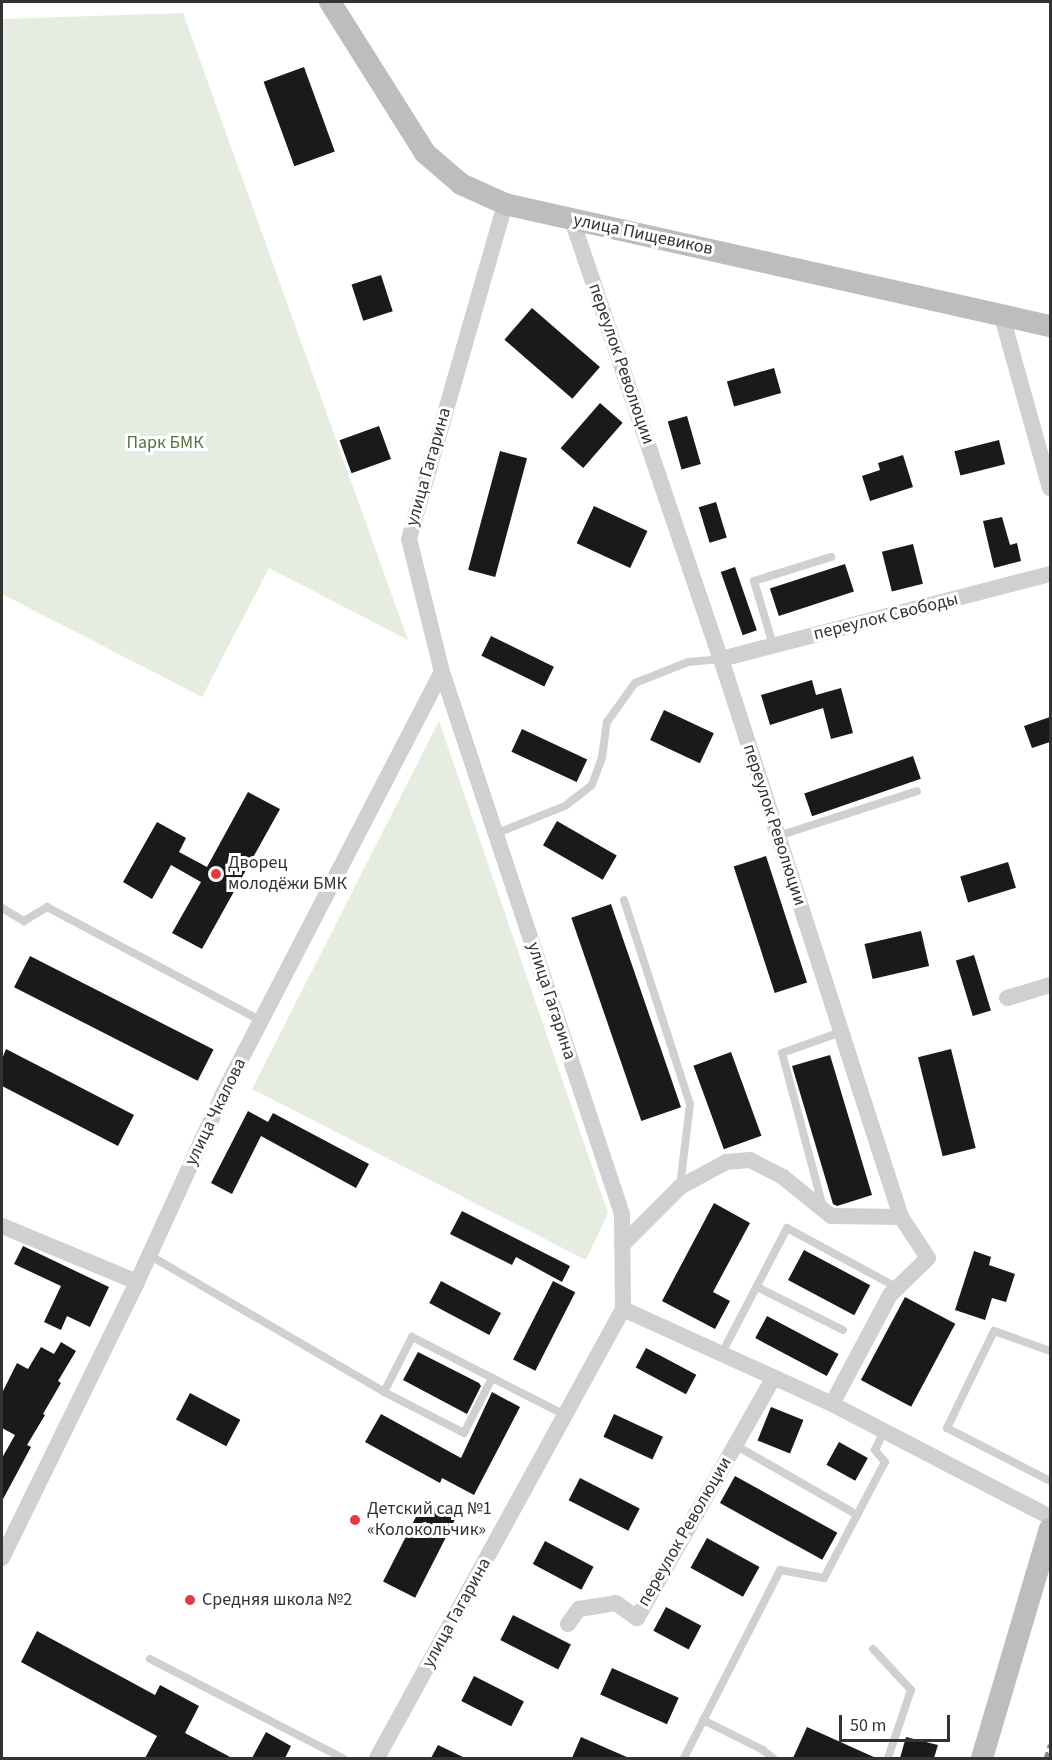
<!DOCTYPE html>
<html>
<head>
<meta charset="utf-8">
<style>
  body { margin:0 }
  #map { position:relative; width:1052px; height:1760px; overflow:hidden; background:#fff; font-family:"Source Sans 3",sans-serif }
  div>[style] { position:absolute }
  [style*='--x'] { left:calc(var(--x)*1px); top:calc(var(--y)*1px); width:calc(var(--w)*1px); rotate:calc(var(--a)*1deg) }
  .green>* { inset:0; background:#e6ecdf }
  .building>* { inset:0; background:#1a1a1a; transform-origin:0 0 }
  .lane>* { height:8px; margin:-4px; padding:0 4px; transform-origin:4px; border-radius:4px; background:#d0d0d0 }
  .street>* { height:16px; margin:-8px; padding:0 8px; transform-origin:8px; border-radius:8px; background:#d0d0d0 }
  .secondary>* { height:22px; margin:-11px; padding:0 11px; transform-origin:11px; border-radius:11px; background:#bdbdbd }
  .rail>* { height:4.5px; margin-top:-2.25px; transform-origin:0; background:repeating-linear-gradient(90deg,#888 0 6px,transparent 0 10.5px) }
  .dots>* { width:16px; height:16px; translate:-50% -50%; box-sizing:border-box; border:3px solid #fff; border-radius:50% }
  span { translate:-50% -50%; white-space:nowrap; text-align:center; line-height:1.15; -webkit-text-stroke:6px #fff; paint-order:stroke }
  .street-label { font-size:18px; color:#333 }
  .park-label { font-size:18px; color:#56703f }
  .poi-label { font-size:18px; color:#333 }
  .left { translate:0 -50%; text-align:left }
  .frame { position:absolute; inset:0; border:3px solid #333; pointer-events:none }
  .scale { position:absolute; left:839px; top:1715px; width:111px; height:27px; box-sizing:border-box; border:3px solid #333; border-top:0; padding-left:8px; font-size:18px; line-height:21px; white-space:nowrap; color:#333; -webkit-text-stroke:4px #fff; paint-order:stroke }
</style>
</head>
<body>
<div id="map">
  <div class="green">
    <div style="clip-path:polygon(183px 13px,408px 640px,269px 568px,202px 697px,2px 594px,2px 19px)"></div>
    <div style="clip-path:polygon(439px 721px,608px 1213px,586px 1260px,252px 1089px)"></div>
  </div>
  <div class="building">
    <div style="left:304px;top:67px;width:90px;height:43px;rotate:70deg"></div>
    <div style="left:381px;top:275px;width:38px;height:31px;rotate:72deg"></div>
    <div style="left:532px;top:308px;width:90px;height:42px;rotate:41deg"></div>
    <div style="left:774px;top:368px;width:26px;height:49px;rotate:74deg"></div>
    <div style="left:600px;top:403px;width:30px;height:60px;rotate:41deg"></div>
    <div style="left:687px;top:416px;width:50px;height:20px;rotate:74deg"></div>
    <div style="left:379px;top:426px;width:35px;height:42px;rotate:70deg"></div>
    <div style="left:999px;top:440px;width:25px;height:46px;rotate:76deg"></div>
    <div style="left:500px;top:451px;width:28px;height:123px;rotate:15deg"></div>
    <div style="clip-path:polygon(903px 455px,913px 487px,870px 501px,862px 476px,880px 470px,878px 463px)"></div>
    <div style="left:716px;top:502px;width:37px;height:18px;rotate:73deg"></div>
    <div style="left:594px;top:506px;width:59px;height:41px;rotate:25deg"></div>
    <div style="clip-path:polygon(1002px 517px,1010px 545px,1017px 543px,1021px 561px,994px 568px,983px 521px)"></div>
    <div style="left:913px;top:544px;width:41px;height:32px;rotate:76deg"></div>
    <div style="left:845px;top:564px;width:29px;height:79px;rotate:72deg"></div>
    <div style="left:735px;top:567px;width:67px;height:15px;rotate:71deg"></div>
    <div style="left:491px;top:636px;width:70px;height:22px;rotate:26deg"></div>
    <div style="clip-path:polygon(812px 680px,816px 695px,841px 688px,853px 733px,831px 739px,823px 708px,770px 725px,761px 695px)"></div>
    <div style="left:664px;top:710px;width:55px;height:33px;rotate:25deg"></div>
    <div style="clip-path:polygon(1050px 717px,1050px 742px,1032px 748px,1024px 726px)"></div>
    <div style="left:522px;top:729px;width:72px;height:25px;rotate:25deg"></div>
    <div style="left:913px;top:756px;width:24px;height:115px;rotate:71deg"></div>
    <div style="clip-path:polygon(248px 792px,280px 809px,202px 949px,172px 933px,201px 882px,171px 865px,152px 899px,123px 882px,157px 822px,186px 838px,179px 852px,207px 867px)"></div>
    <div style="left:557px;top:821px;width:69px;height:28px;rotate:30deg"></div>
    <div style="left:766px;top:856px;width:133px;height:34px;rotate:72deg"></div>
    <div style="left:1008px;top:862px;width:27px;height:50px;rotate:73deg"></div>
    <div style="left:611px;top:904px;width:215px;height:42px;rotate:71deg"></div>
    <div style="left:921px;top:931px;width:36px;height:58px;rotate:77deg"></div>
    <div style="left:974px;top:955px;width:58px;height:19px;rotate:73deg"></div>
    <div style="left:30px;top:956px;width:206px;height:35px;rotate:27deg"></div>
    <div style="clip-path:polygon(6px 1049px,134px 1115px,118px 1146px,2px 1086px,2px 1059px)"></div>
    <div style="left:951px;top:1049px;width:102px;height:34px;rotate:76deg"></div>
    <div style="left:731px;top:1052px;width:89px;height:40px;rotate:70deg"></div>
    <div style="clip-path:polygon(830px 1055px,872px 1195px,837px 1206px,833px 1204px,792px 1066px)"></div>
    <div style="clip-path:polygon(248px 1111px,268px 1122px,273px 1113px,369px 1164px,356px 1188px,261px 1136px,232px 1194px,211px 1183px)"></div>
    <div style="clip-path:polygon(714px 1203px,750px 1223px,713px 1292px,730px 1301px,715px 1329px,662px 1301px)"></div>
    <div style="clip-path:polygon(462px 1211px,570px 1266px,562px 1282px,516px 1257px,512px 1265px,450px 1234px)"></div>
    <div style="clip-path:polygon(23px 1246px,109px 1287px,90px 1327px,67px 1316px,61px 1330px,44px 1322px,61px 1286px,14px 1264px)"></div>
    <div style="left:804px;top:1250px;width:75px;height:34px;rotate:28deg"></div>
    <div style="clip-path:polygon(974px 1251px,991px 1257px,989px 1265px,1015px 1274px,1006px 1302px,992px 1298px,985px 1320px,955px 1310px)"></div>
    <div style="left:441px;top:1281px;width:68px;height:25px;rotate:28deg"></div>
    <div style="left:553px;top:1281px;width:25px;height:88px;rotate:27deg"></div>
    <div style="left:905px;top:1297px;width:57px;height:94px;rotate:28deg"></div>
    <div style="left:767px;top:1316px;width:81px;height:25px;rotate:28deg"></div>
    <div style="clip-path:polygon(61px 1342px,76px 1351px,58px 1381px,61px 1383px,43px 1414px,45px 1415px,27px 1445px,31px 1447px,2px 1501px,2px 1458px,15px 1435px,2px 1428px,2px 1393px,17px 1363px,28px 1369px,41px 1347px,54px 1354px)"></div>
    <div style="left:646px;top:1348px;width:57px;height:22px;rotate:28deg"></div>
    <div style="clip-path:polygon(418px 1352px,479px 1383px,481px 1386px,467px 1414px,403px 1380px)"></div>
    <div style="clip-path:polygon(492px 1392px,520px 1407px,474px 1495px,442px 1478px,440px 1483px,365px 1442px,381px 1414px,461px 1458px)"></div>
    <div style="left:190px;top:1393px;width:57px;height:30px;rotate:28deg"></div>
    <div style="left:771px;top:1407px;width:35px;height:36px;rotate:22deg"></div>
    <div style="left:614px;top:1414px;width:54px;height:25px;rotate:25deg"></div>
    <div style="left:839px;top:1442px;width:33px;height:26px;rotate:29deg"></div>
    <div style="left:735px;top:1476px;width:117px;height:31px;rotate:29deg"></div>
    <div style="left:580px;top:1478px;width:67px;height:25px;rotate:27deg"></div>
    <div style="left:423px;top:1503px;width:36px;height:88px;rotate:27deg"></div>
    <div style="left:707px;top:1538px;width:60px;height:34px;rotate:29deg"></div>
    <div style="left:545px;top:1541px;width:55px;height:26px;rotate:28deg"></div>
    <div style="left:666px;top:1607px;width:40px;height:27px;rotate:28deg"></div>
    <div style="left:513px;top:1615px;width:65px;height:28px;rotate:27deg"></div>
    <div style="clip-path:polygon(37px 1631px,155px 1695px,160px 1685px,199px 1706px,185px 1733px,232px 1758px,145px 1758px,157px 1736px,21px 1662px)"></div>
    <div style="left:612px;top:1668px;width:73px;height:29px;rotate:24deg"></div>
    <div style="left:474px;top:1676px;width:56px;height:28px;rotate:27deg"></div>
    <div style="clip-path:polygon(807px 1727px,876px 1758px,793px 1758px)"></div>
    <div style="clip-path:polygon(266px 1732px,291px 1746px,285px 1758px,252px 1758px)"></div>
    <div style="clip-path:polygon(581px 1737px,629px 1758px,572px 1758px)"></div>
    <div style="clip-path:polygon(906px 1737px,938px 1745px,934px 1758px,900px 1758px)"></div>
    <div style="clip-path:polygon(438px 1745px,465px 1758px,431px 1758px)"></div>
  </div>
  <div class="lane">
    <div style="--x:773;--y:645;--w:67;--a:-106.5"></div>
    <div style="--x:754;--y:581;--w:81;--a:-17.3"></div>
    <div style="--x:495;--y:834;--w:75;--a:-21.8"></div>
    <div style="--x:565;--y:806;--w:34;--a:-38"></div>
    <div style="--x:592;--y:785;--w:30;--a:-70"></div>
    <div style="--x:602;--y:757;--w:35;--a:-82"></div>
    <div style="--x:607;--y:722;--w:48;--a:-54.3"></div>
    <div style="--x:635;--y:683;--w:57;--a:-21.6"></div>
    <div style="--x:688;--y:662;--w:33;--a:-5"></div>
    <div style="--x:778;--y:836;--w:146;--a:-17.9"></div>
    <div style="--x:624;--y:900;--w:214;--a:72.1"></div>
    <div style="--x:690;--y:1104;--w:84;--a:96.9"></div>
    <div style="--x:2;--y:908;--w:26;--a:31"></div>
    <div style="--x:24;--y:921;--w:27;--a:-31"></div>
    <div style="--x:47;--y:907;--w:242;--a:28"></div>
    <div style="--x:823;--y:1207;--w:159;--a:-104.9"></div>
    <div style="--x:782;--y:1053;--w:63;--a:-19.6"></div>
    <div style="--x:149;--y:1255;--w:272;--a:30.2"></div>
    <div style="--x:384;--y:1392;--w:62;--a:-63"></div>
    <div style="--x:412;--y:1337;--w:172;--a:27"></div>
    <div style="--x:757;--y:1287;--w:96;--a:26.6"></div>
    <div style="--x:1050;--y:1351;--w:59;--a:-160.3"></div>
    <div style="--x:994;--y:1331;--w:108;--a:115.9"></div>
    <div style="--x:947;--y:1428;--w:116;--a:27.2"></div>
    <div style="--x:722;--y:1353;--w:141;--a:-62.5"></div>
    <div style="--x:787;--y:1228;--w:126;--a:28.4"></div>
    <div style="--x:384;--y:1392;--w:90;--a:27.1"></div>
    <div style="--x:464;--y:1433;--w:62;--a:-63"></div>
    <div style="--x:735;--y:1445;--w:141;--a:29.8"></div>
    <div style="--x:873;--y:1649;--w:56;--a:47.2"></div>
    <div style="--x:911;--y:1690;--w:72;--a:108.7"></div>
    <div style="--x:150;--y:1659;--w:217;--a:27.2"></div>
    <div style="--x:703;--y:1720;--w:67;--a:26.6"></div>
    <div style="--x:763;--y:1750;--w:13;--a:39"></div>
    <div style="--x:684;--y:1758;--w:211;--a:-62.9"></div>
    <div style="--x:780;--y:1570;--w:45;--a:10.3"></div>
    <div style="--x:824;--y:1578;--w:131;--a:-62.3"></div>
    <div style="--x:885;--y:1462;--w:16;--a:-130"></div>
    <div style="--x:875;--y:1450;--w:21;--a:-65"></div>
  </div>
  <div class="street">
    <div style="--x:572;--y:220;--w:464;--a:71.3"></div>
    <div style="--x:721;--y:659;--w:586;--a:72.12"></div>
    <div style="--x:901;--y:1217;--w:49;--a:56.6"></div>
    <div style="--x:928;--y:1258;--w:53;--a:135.8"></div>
    <div style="--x:890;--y:1295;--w:123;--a:118"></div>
    <div style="--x:1001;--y:313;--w:182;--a:74.4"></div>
    <div style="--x:721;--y:659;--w:340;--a:-14.5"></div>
    <div style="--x:1007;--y:998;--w:45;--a:-16.8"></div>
    <div style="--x:2;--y:1226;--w:146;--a:22.5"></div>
    <div style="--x:622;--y:1245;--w:82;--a:-45"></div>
    <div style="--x:680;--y:1187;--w:52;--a:-28.5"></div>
    <div style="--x:726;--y:1162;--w:24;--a:-5"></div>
    <div style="--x:750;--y:1160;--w:37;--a:27"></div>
    <div style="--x:783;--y:1177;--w:62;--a:39.1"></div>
    <div style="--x:831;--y:1216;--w:70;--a:0.8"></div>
    <div style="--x:623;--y:1309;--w:230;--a:24.4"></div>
    <div style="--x:832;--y:1404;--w:246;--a:27.4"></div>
    <div style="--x:2;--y:1558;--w:307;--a:-63.9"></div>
    <div style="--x:137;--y:1282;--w:211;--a:-65.4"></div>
    <div style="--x:225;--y:1090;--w:471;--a:-62.6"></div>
    <div style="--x:568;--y:1624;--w:19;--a:-54"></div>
    <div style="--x:579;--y:1609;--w:37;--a:-9"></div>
    <div style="--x:616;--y:1603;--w:26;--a:36"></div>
    <div style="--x:637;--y:1618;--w:277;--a:-60.4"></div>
    <div style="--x:377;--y:1758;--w:512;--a:-61.28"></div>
    <div style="--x:623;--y:1309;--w:95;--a:-90.6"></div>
    <div style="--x:622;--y:1214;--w:571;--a:-108.37"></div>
    <div style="--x:442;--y:672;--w:137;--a:-103.9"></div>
    <div style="--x:409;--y:539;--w:348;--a:-74"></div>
  </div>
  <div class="secondary">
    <div style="--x:330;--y:2;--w:178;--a:57.8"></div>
    <div style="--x:425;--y:153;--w:48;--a:40.7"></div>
    <div style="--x:461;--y:184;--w:48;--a:24.4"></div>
    <div style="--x:505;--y:204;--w:558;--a:12.62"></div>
    <div style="--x:982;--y:1758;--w:239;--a:-73.5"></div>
  </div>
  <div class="rail">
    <div style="--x:1046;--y:1758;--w:14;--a:-73"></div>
  </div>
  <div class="dots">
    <div style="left:216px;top:874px;background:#e63946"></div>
    <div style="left:355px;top:1520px;background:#e63946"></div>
    <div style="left:190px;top:1600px;background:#e63946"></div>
  </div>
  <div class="street-label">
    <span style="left:643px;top:235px;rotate:12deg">улица Пищевиков</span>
    <span style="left:621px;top:364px;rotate:71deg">переулок Революции</span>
    <span style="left:429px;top:467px;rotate:-74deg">улица Гагарина</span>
    <span style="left:886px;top:617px;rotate:-14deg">переулок Свободы</span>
    <span style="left:774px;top:825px;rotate:72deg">переулок Революции</span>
    <span style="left:551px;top:1001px;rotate:72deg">улица Гагарина</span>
    <span style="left:216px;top:1112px;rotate:-64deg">улица Чкалова</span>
    <span style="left:685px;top:1532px;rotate:-60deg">переулок Революции</span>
    <span style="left:457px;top:1613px;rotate:-61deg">улица Гагарина</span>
  </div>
  <div class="park-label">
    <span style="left:165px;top:443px">Парк БМК</span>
  </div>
  <div class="poi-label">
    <span class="left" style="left:228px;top:874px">Дворец<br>молодёжи БМК</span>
    <span class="left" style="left:367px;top:1520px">Детский сад №1<br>«Колокольчик»</span>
    <span class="left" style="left:202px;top:1600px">Средняя школа №2</span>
  </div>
  <div class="frame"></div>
  <div class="scale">50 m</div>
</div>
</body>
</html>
